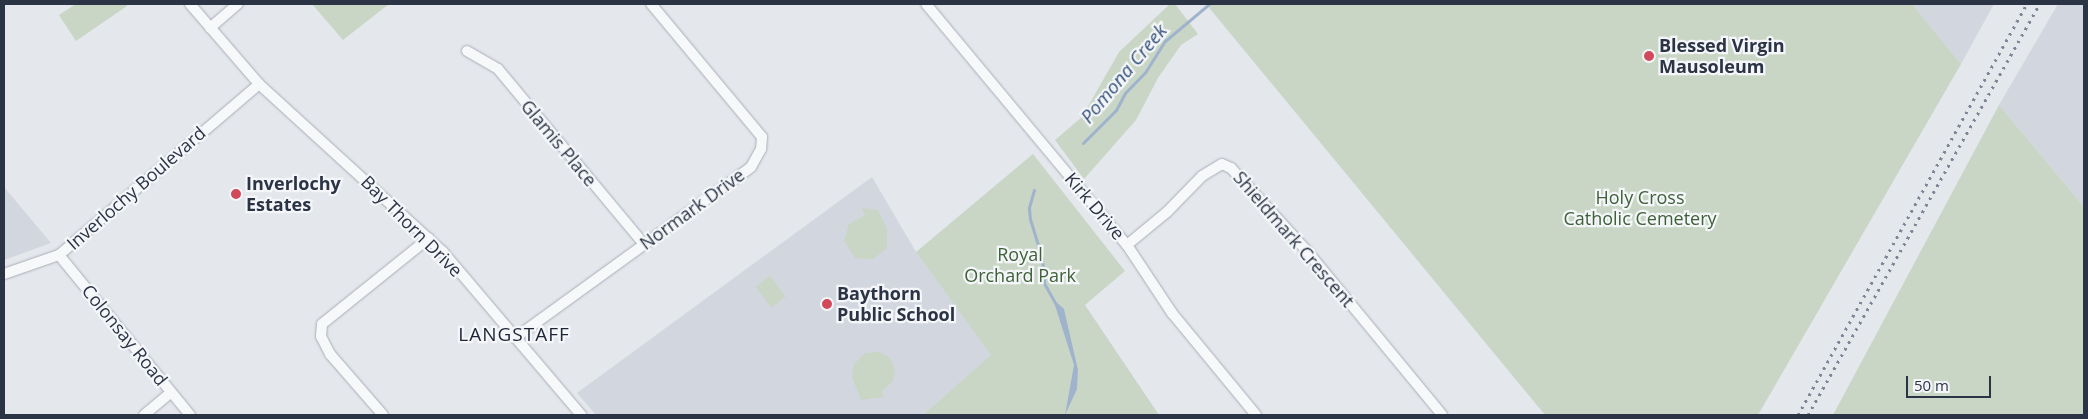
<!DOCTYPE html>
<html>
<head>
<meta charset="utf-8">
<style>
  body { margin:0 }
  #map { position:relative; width:2088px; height:419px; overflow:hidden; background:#e4e7ec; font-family:"Open Sans",sans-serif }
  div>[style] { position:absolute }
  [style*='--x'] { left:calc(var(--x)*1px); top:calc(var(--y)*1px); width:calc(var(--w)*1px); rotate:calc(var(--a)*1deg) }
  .built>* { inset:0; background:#d2d6de }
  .green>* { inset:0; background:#c9d6c5; transform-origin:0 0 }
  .water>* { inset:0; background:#9fb4cc }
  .stream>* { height:3px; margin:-1.5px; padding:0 1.5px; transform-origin:1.5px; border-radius:1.5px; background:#9fb4cc }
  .roads { filter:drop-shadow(0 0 1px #a9aeb7) drop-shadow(0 0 1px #a9aeb7) }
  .street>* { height:10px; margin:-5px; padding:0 5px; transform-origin:5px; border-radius:5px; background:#f7f8fa }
  .rail>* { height:3px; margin-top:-1.5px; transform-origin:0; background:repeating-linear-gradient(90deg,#7d8696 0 2.5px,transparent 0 7.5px) }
  .dots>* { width:14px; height:14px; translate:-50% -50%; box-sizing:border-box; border:2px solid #f4f6f9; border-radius:50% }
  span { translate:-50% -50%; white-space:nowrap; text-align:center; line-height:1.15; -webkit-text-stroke:4.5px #f4f6f9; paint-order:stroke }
  .poi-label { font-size:18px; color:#2b3445; font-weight:700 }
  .left { translate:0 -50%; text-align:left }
  .street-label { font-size:18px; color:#2b3445 }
  .park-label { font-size:18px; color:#3f6138 }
  .water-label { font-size:19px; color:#34527a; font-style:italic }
  .neighbourhood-label { font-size:19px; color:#1d2536; letter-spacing:1px }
  .frame { position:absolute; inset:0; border:5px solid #2b3445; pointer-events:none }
  .scale { position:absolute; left:1906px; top:376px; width:85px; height:22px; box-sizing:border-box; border:2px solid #2b3445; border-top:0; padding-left:6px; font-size:15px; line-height:18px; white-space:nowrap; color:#2b3445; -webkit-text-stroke:4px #f4f6f9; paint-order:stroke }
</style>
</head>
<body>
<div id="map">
  <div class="built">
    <div style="clip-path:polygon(1912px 4px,1994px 4px,1961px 64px)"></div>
    <div style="clip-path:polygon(2058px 4px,2084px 4px,2084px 207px,1999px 105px)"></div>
    <div style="clip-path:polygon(872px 177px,916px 252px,992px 355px,923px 415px,596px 415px,577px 393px)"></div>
    <div style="clip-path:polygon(4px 187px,51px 243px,4px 260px)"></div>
  </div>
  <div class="green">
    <div style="clip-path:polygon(76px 4px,125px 4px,127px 6px,76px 41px,59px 15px)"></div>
    <div style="clip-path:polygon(312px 4px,389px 4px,343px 40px)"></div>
    <div style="clip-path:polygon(1170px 4px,1175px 4px,1198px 34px,1181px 45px,1158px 78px,1136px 120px,1084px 179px,1055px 140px,1082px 117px,1119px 52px)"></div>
    <div style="clip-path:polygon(1206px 4px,1912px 4px,1961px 64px,1758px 415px,1545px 415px)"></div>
    <div style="clip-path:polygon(1999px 105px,2084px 207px,2084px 415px,1833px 415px)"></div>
    <div style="clip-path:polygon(1033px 154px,1125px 271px,1085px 305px,1159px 415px,923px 415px,991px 355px,916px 252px)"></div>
    <div style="clip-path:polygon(862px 208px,878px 210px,887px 229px,887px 248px,873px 259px,855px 258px,844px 241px,849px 224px,865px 215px)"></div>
    <div style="left:770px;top:276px;width:26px;height:18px;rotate:53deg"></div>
    <div style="clip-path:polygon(879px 352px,889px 357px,895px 369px,893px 381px,882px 391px,884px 397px,861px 400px,852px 377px,854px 364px,865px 353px)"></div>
  </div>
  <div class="water">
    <div style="clip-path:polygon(1053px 299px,1064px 309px,1078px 370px,1077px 389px,1065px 415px,1074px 365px)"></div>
  </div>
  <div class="stream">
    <div style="--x:1083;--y:143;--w:47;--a:-45"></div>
    <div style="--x:1116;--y:110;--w:19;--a:-62"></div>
    <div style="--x:1125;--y:93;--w:30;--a:-46"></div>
    <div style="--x:1146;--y:71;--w:36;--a:-58"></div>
    <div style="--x:1165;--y:41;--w:57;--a:-40.1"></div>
    <div style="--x:1034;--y:190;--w:19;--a:106"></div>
    <div style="--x:1029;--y:208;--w:11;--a:85"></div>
    <div style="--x:1030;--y:219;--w:41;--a:72.9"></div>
    <div style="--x:1042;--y:258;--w:25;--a:85"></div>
    <div style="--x:1044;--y:283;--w:23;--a:61"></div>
  </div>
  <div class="roads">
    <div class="street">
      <div style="--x:190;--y:4;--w:106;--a:49.2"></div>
      <div style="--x:259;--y:84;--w:249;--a:42.4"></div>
      <div style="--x:443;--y:252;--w:214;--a:49.7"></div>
      <div style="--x:926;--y:4;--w:314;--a:50.2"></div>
      <div style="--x:1127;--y:245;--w:82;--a:56.5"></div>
      <div style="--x:1172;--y:313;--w:132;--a:50.5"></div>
      <div style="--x:210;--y:28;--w:37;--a:-41"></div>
      <div style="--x:467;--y:51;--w:36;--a:30"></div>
      <div style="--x:498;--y:69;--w:228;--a:50.2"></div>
      <div style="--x:1127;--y:245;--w:52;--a:-39.5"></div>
      <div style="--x:1167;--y:212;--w:50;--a:-45.8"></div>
      <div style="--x:1202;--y:176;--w:23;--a:-31"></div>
      <div style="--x:1222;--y:164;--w:10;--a:24"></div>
      <div style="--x:1231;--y:168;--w:113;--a:47.5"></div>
      <div style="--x:1307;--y:251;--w:212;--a:50.5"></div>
      <div style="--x:59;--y:255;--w:207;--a:50.7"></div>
      <div style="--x:4;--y:274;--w:58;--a:-19.1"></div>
      <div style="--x:59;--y:255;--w:263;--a:-40.5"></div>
      <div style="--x:515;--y:338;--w:291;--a:-35.9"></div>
      <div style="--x:751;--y:167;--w:21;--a:-61"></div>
      <div style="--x:761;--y:149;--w:12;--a:-85"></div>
      <div style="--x:762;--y:137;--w:173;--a:-129.8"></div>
      <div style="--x:144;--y:415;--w:35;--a:-40"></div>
      <div style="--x:383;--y:415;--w:81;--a:-131"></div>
      <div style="--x:330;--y:354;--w:20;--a:-117"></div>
      <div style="--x:321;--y:336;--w:12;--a:-85"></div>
      <div style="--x:322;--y:324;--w:137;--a:-38.8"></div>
    </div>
  </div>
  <div class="rail">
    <div style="--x:1798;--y:415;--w:470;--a:-60.9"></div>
    <div style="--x:1808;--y:415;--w:472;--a:-60.6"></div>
  </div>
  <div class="dots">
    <div style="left:1649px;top:56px;background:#d1495b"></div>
    <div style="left:236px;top:194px;background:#d1495b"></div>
    <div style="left:827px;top:304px;background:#d1495b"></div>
  </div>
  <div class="poi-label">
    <span class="left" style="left:1659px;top:56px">Blessed Virgin<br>Mausoleum</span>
    <span class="left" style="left:246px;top:194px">Inverlochy<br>Estates</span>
    <span class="left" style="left:837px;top:304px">Baythorn<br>Public School</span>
  </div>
  <div class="street-label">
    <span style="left:559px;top:143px;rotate:50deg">Glamis Place</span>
    <span style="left:136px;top:188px;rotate:-41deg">Inverlochy Boulevard</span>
    <span style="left:1095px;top:206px;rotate:50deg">Kirk Drive</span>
    <span style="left:692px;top:209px;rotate:-36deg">Normark Drive</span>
    <span style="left:412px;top:226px;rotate:45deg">Bay Thorn Drive</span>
    <span style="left:1294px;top:239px;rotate:49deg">Shieldmark Crescent</span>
    <span style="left:125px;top:335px;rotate:51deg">Colonsay Road</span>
  </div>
  <div class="park-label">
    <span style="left:1640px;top:208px">Holy Cross<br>Catholic Cemetery</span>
    <span style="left:1020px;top:265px">Royal<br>Orchard Park</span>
  </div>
  <div class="water-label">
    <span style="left:1124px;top:74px;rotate:-50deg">Pomona Creek</span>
  </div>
  <div class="neighbourhood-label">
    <span style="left:514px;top:335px">LANGSTAFF</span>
  </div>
  <div class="frame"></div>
  <div class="scale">50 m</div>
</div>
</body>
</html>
